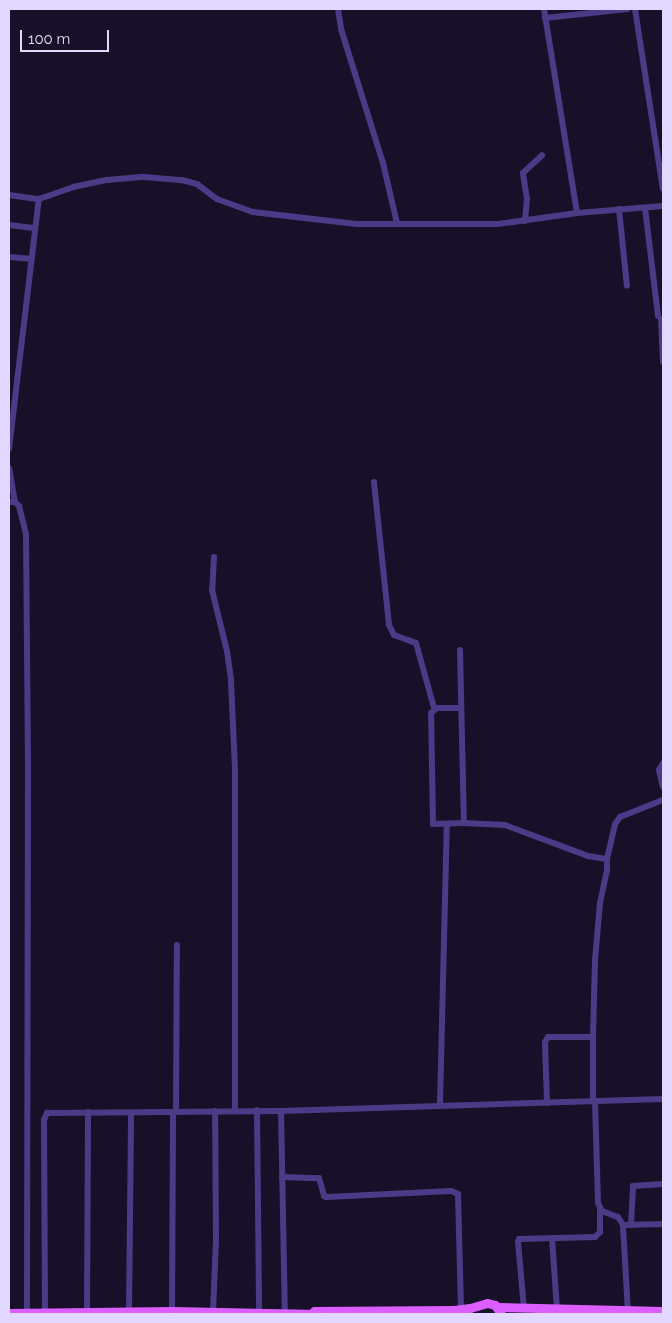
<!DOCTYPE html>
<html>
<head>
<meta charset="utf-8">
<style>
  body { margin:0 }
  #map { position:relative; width:672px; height:1323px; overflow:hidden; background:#181028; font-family:Raleway,sans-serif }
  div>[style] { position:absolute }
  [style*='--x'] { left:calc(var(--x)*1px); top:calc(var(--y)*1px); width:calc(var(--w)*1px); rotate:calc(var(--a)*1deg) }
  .minor>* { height:6px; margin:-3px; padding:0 3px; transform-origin:3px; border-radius:3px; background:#4a3b87 }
  .major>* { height:9px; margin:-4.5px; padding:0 4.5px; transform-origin:4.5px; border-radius:4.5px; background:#dc5eff }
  span { translate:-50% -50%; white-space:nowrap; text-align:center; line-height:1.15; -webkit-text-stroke:4.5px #181028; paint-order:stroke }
  .frame { position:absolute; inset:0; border:10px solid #e2d7ff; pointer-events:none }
  .scale { position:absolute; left:20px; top:30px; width:89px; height:22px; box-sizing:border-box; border:2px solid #e2d7ff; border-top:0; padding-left:6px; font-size:15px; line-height:18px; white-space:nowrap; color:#e2d7ff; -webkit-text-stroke:4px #181028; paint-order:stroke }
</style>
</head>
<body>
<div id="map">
  <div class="minor">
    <div style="--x:338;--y:9;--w:20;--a:81"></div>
    <div style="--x:341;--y:29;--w:140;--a:72.6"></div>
    <div style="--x:383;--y:163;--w:62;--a:76.9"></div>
    <div style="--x:544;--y:9;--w:207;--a:80.8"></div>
    <div style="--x:635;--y:9;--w:182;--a:81.2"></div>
    <div style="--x:545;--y:18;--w:83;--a:-6.2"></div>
    <div style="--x:9;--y:195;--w:30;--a:8"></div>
    <div style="--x:39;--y:199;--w:36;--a:-19"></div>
    <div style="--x:73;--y:187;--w:35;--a:-12"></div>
    <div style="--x:107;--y:180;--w:37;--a:-5"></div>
    <div style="--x:144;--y:177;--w:38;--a:5"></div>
    <div style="--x:182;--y:180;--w:16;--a:15"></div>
    <div style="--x:197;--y:184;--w:25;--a:37"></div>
    <div style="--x:217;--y:199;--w:38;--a:20"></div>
    <div style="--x:253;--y:212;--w:104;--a:6.6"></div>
    <div style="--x:356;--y:224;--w:142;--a:0"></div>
    <div style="--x:498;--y:224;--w:80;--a:-7.9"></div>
    <div style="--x:577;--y:213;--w:86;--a:-4.7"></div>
    <div style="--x:645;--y:208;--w:109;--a:83.1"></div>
    <div style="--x:619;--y:209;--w:77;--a:84.1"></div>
    <div style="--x:525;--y:221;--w:22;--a:-85"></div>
    <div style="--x:527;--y:199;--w:26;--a:-99"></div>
    <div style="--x:523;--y:173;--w:26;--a:-43"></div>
    <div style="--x:9;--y:225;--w:26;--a:7"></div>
    <div style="--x:9;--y:257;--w:21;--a:5"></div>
    <div style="--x:661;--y:319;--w:43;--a:87.3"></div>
    <div style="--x:9;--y:449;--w:252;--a:-83.2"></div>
    <div style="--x:9;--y:468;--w:35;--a:80"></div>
    <div style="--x:374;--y:482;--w:144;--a:84"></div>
    <div style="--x:389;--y:625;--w:11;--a:63"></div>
    <div style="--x:394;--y:635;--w:23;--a:20"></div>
    <div style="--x:416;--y:643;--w:67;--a:74.5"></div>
    <div style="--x:9;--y:502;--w:6;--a:0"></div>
    <div style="--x:15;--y:502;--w:6;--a:45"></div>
    <div style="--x:19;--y:506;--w:29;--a:76"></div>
    <div style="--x:26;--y:534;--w:239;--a:89.5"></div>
    <div style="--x:28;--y:773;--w:540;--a:90.11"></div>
    <div style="--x:214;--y:557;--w:33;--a:93"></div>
    <div style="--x:212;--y:590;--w:63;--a:76.2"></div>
    <div style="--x:227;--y:651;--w:30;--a:82"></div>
    <div style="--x:231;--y:681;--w:88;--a:87.4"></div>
    <div style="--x:235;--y:769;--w:341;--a:90"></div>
    <div style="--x:460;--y:650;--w:173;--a:88.7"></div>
    <div style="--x:464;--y:823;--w:31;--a:178"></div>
    <div style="--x:433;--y:824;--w:111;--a:-91"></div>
    <div style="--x:431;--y:713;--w:8;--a:-40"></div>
    <div style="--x:437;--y:708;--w:24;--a:0"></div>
    <div style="--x:663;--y:763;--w:8;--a:120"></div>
    <div style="--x:659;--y:770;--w:17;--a:77"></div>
    <div style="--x:464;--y:823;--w:41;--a:2.8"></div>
    <div style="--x:505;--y:825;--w:89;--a:20.5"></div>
    <div style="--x:588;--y:856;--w:19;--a:9"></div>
    <div style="--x:607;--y:859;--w:36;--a:-77"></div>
    <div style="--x:615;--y:824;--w:9;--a:-54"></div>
    <div style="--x:620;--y:817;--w:46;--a:-21.6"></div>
    <div style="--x:593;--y:1037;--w:77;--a:-88.5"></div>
    <div style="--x:595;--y:960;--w:57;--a:-85"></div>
    <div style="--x:600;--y:903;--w:34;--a:-78"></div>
    <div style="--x:607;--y:870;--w:11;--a:-90"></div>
    <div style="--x:595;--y:1101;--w:102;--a:88.3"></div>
    <div style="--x:598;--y:1203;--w:9;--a:63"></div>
    <div style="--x:602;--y:1211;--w:17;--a:21"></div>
    <div style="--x:618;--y:1217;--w:9;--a:58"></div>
    <div style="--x:547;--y:1103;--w:61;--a:-91.9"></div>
    <div style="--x:545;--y:1042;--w:6;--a:-59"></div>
    <div style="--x:548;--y:1037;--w:45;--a:0"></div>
    <div style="--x:593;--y:1037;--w:64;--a:90"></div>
    <div style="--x:440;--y:1104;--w:280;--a:-88.6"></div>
    <div style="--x:257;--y:1110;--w:202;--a:89.4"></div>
    <div style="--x:281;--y:1111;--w:201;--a:88.9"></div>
    <div style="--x:176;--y:1112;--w:167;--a:-89.7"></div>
    <div style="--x:282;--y:1177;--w:37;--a:2"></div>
    <div style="--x:319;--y:1178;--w:19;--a:74"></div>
    <div style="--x:324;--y:1196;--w:3;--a:18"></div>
    <div style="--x:327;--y:1197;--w:124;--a:-2.8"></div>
    <div style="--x:451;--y:1191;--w:8;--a:23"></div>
    <div style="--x:458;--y:1194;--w:115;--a:88.5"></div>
    <div style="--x:631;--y:1225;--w:39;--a:-87"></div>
    <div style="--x:633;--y:1186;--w:30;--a:-4"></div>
    <div style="--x:552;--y:1238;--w:71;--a:86"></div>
    <div style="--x:524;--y:1309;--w:67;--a:-95.1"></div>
    <div style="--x:518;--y:1242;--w:3;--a:-72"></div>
    <div style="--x:519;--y:1239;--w:76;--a:-1.5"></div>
    <div style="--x:595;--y:1237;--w:7;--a:-45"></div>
    <div style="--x:600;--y:1232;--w:23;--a:-90"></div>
    <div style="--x:172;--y:1311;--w:199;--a:-89.7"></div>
    <div style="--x:87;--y:1312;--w:200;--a:-89.7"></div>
    <div style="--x:129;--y:1312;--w:199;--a:-89.4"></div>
    <div style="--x:213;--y:1312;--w:73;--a:-87.6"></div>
    <div style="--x:216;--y:1239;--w:128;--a:-90.4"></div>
    <div style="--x:45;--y:1313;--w:193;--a:-90.3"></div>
    <div style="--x:44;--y:1120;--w:8;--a:-67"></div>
    <div style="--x:47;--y:1113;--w:234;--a:-0.5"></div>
    <div style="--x:281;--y:1111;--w:382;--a:-1.8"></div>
    <div style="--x:628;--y:1313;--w:88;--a:-93.3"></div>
    <div style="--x:623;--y:1225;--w:40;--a:-1.4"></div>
  </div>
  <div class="major">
    <div style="--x:498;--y:1307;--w:165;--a:1.4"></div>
    <div style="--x:314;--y:1311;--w:140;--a:-0.4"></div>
    <div style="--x:454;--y:1310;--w:16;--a:-7"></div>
    <div style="--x:470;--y:1308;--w:18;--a:-16"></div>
    <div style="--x:487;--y:1303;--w:8;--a:14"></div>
    <div style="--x:495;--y:1305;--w:11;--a:56"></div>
    <div style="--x:9;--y:1313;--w:163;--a:-0.7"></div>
    <div style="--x:172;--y:1311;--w:149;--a:1.2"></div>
  </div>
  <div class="frame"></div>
  <div class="scale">100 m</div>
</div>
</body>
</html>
